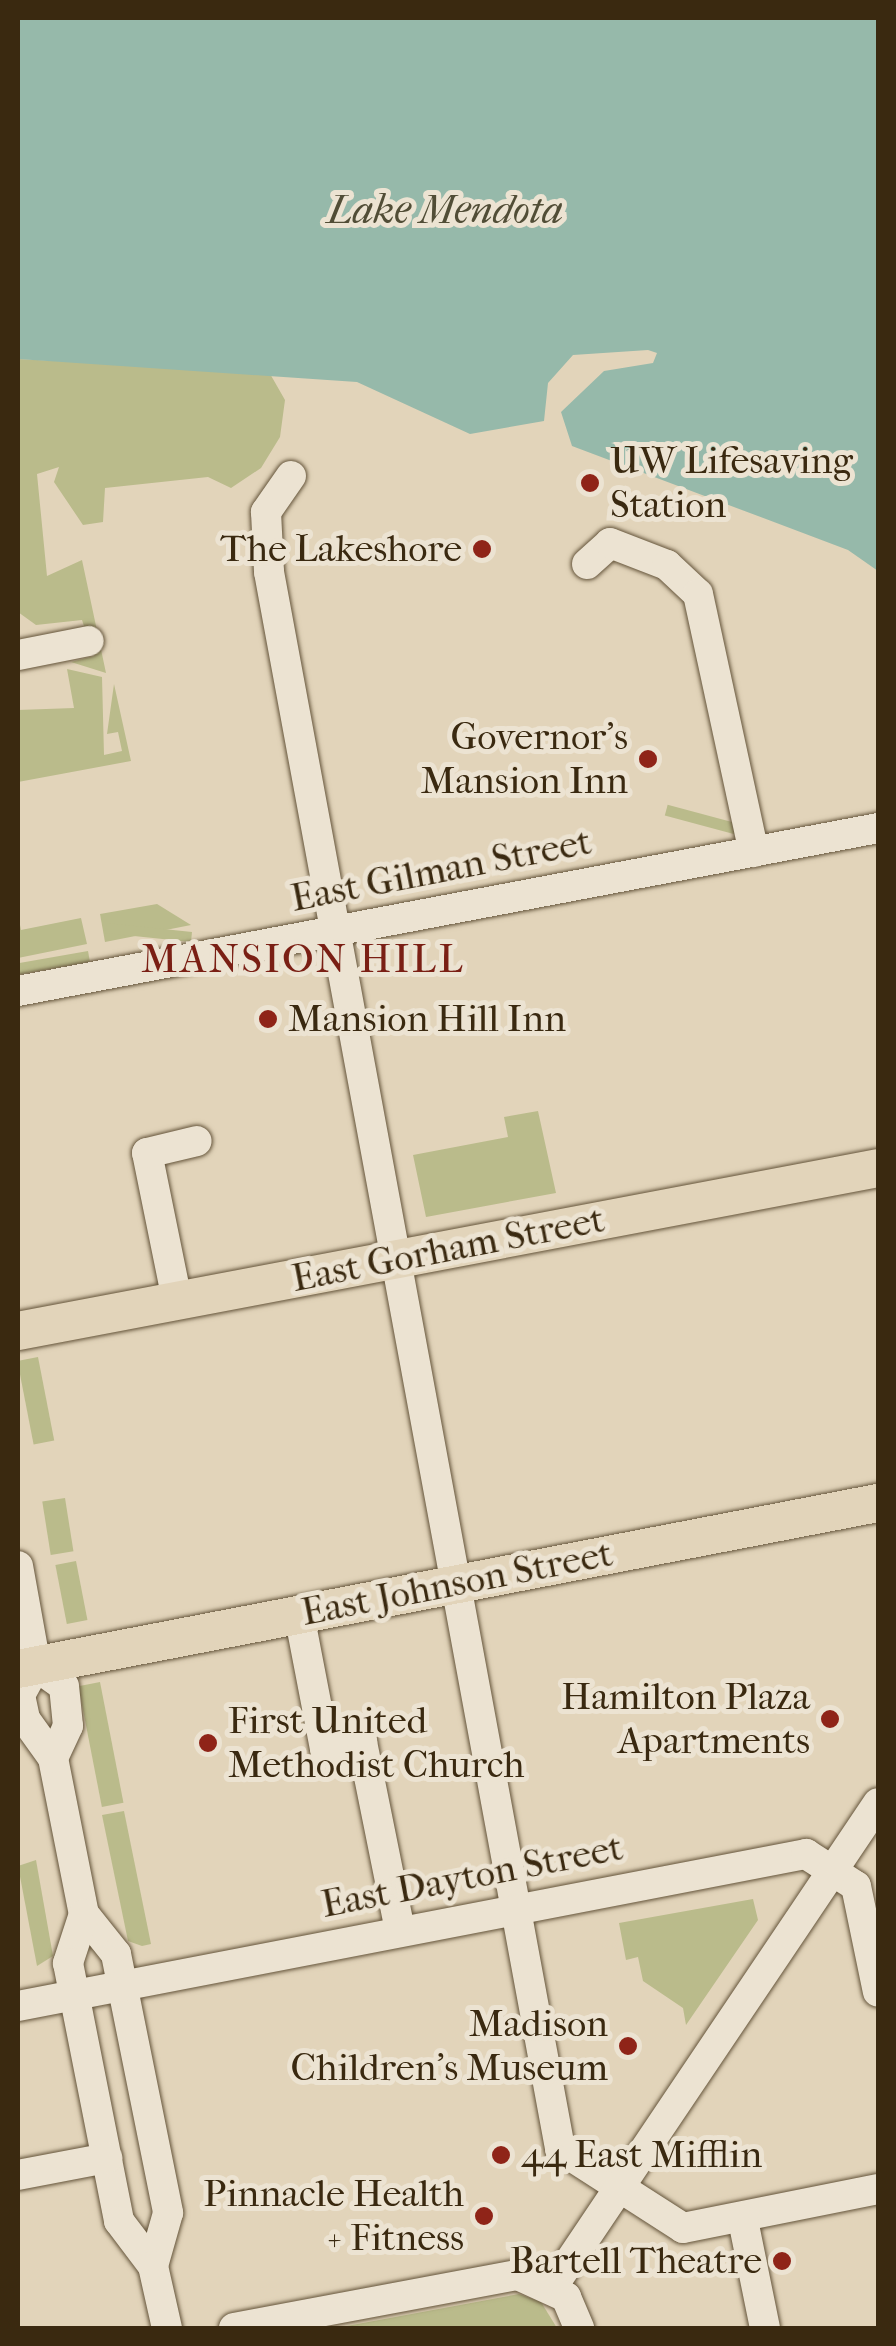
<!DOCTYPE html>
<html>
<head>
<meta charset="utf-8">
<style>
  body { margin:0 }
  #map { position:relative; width:896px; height:2346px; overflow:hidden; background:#e2d4ba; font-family:"IM FELL French Canon",serif }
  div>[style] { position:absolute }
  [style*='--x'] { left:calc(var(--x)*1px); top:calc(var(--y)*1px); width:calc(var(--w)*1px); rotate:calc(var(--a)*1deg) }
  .green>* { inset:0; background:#babb8b; transform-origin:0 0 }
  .water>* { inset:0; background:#96b9aa }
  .roads { filter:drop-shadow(0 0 2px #64543a) drop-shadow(0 0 2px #64543a) }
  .minor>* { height:30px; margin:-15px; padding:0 15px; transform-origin:15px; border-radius:15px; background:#ece3d2 }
  .major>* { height:38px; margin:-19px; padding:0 19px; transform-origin:19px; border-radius:19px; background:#e2d4ba }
  .dots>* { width:28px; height:28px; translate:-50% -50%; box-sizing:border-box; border:5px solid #ece3d2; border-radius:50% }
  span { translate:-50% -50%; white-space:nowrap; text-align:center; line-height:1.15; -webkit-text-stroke:10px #ece3d2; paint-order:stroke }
  .poi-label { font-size:38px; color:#3a2910 }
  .left { translate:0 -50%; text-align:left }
  .right { translate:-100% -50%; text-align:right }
  .street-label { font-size:38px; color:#3a2910 }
  .water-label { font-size:40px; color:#514d36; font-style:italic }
  .neighbourhood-label { font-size:40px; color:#7a1f14; letter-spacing:2.5px }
  .frame { position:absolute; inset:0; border:20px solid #3a2910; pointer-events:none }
</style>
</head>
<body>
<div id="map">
  <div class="green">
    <div style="clip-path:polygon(18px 359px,269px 372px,285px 400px,280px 437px,261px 468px,231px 488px,208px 477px,105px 488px,103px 522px,83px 525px,54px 482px,59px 467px,37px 474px,47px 576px,82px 560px,106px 673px,71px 662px,94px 656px,82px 620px,36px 625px,18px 612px)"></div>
    <div style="clip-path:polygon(67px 669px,102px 677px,104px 755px,122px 751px,118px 732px,107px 734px,114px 684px,131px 761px,18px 782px,18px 710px,74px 708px)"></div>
    <div style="left:743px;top:825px;width:11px;height:78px;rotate:105deg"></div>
    <div style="clip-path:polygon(157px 904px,191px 925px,105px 942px,100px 914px)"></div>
    <div style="clip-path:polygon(18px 915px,21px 930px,81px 918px,87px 944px,18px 958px)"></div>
    <div style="left:192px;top:932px;width:10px;height:86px;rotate:96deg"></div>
    <div style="left:88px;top:951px;width:11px;height:71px;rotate:80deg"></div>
    <div style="clip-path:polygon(538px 1111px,556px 1193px,426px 1217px,413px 1155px,508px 1137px,504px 1117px)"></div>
    <div style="left:38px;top:1357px;width:85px;height:21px;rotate:79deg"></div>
    <div style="left:65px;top:1498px;width:54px;height:23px;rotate:81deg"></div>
    <div style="left:76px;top:1561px;width:60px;height:21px;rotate:79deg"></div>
    <div style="left:100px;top:1682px;width:123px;height:22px;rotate:79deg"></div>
    <div style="clip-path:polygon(124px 1811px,151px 1944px,142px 1946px,128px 1941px,102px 1815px)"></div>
    <div style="clip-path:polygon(36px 1860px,53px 1956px,37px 1966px,18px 1866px)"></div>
    <div style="clip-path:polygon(753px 1899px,758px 1920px,686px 2025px,683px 2008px,643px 1981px,638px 1957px,626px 1960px,619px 1923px)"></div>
    <div style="clip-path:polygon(519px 2294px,541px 2302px,557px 2328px,336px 2328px)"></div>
  </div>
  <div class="water">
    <div style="clip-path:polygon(18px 18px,878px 18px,878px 571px,848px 550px,572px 446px,561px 412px,604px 371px,653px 363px,657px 353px,648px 350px,573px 355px,548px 383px,544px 421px,470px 434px,357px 382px,18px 359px)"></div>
  </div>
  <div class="roads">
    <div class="minor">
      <div style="--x:291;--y:476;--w:44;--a:124.8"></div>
      <div style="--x:266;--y:512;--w:60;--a:87.1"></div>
      <div style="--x:269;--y:572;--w:1604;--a:79.54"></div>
      <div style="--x:560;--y:2149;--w:146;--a:32.7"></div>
      <div style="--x:683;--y:2228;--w:199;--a:-11.3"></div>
      <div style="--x:587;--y:564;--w:31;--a:-42"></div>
      <div style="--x:610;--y:543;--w:61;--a:21.1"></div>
      <div style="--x:667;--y:565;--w:42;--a:43.1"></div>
      <div style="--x:698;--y:594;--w:264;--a:77.8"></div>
      <div style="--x:18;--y:655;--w:72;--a:-11.2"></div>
      <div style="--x:18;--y:991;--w:875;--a:-10.73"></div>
      <div style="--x:177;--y:1300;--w:150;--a:-101.5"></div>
      <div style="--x:147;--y:1153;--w:51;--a:-13.5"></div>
      <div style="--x:18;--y:1566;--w:102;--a:79.8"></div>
      <div style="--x:36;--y:1666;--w:33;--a:119"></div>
      <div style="--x:20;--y:1695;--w:25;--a:78"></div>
      <div style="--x:25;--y:1719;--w:48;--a:54.3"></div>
      <div style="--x:53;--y:1758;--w:159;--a:78.8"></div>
      <div style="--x:84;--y:1914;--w:51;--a:51.3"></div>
      <div style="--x:116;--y:1954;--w:264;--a:78.6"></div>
      <div style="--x:168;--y:2213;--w:55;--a:105.8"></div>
      <div style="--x:299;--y:1614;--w:137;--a:79.1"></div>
      <div style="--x:325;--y:1749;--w:38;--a:-11"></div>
      <div style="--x:362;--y:1742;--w:193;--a:78.6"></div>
      <div style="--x:36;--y:1666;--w:34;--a:36"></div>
      <div style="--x:64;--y:1686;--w:40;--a:84.3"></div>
      <div style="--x:68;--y:1726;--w:35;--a:115"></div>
      <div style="--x:84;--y:1914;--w:52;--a:108.1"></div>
      <div style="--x:68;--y:1963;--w:263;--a:78.8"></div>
      <div style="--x:119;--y:2221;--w:56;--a:52.9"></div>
      <div style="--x:153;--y:2266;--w:64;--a:77.3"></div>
      <div style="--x:18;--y:2006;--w:803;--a:-10.92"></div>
      <div style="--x:806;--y:1854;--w:59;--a:32.6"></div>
      <div style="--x:856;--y:1886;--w:108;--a:78.3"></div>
      <div style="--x:18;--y:2175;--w:91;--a:-10.8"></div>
      <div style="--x:743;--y:2220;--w:110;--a:78.5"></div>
      <div style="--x:553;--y:2286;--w:582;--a:-56.06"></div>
      <div style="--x:234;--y:2328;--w:289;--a:-10.6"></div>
      <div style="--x:518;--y:2275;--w:53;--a:24.6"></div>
      <div style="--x:566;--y:2297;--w:34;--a:67"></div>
    </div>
    <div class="major">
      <div style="--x:18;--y:1331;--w:875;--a:-10.73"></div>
      <div style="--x:18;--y:1669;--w:876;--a:-10.93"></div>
    </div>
  </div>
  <div class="dots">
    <div style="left:590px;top:483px;background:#8f2418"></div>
    <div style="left:482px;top:549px;background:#8f2418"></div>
    <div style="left:648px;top:759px;background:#8f2418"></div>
    <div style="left:268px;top:1019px;background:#8f2418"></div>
    <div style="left:830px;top:1719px;background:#8f2418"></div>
    <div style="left:208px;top:1743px;background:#8f2418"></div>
    <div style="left:628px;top:2046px;background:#8f2418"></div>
    <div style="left:501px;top:2155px;background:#8f2418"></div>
    <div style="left:484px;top:2216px;background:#8f2418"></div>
    <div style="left:782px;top:2261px;background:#8f2418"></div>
  </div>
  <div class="poi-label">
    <span class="left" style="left:610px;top:483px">UW Lifesaving<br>Station</span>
    <span class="right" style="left:462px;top:549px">The Lakeshore</span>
    <span class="right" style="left:628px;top:759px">Governor's<br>Mansion Inn</span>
    <span class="left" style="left:288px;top:1019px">Mansion Hill Inn</span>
    <span class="right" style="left:810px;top:1719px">Hamilton Plaza<br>Apartments</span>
    <span class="left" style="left:228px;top:1743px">First United<br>Methodist Church</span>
    <span class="right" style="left:608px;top:2046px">Madison<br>Children's Museum</span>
    <span class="left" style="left:521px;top:2155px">44 East Mifflin</span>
    <span class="right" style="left:464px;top:2216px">Pinnacle Health<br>+ Fitness</span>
    <span class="right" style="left:762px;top:2261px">Bartell Theatre</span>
  </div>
  <div class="street-label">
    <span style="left:441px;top:870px;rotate:-11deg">East Gilman Street</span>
    <span style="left:448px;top:1249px;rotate:-11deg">East Gorham Street</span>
    <span style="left:457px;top:1583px;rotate:-11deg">East Johnson Street</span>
    <span style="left:472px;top:1876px;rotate:-11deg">East Dayton Street</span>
  </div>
  <div class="water-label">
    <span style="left:445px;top:210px">Lake Mendota</span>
  </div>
  <div class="neighbourhood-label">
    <span style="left:303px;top:959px">MANSION HILL</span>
  </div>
  <div class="frame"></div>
</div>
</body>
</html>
